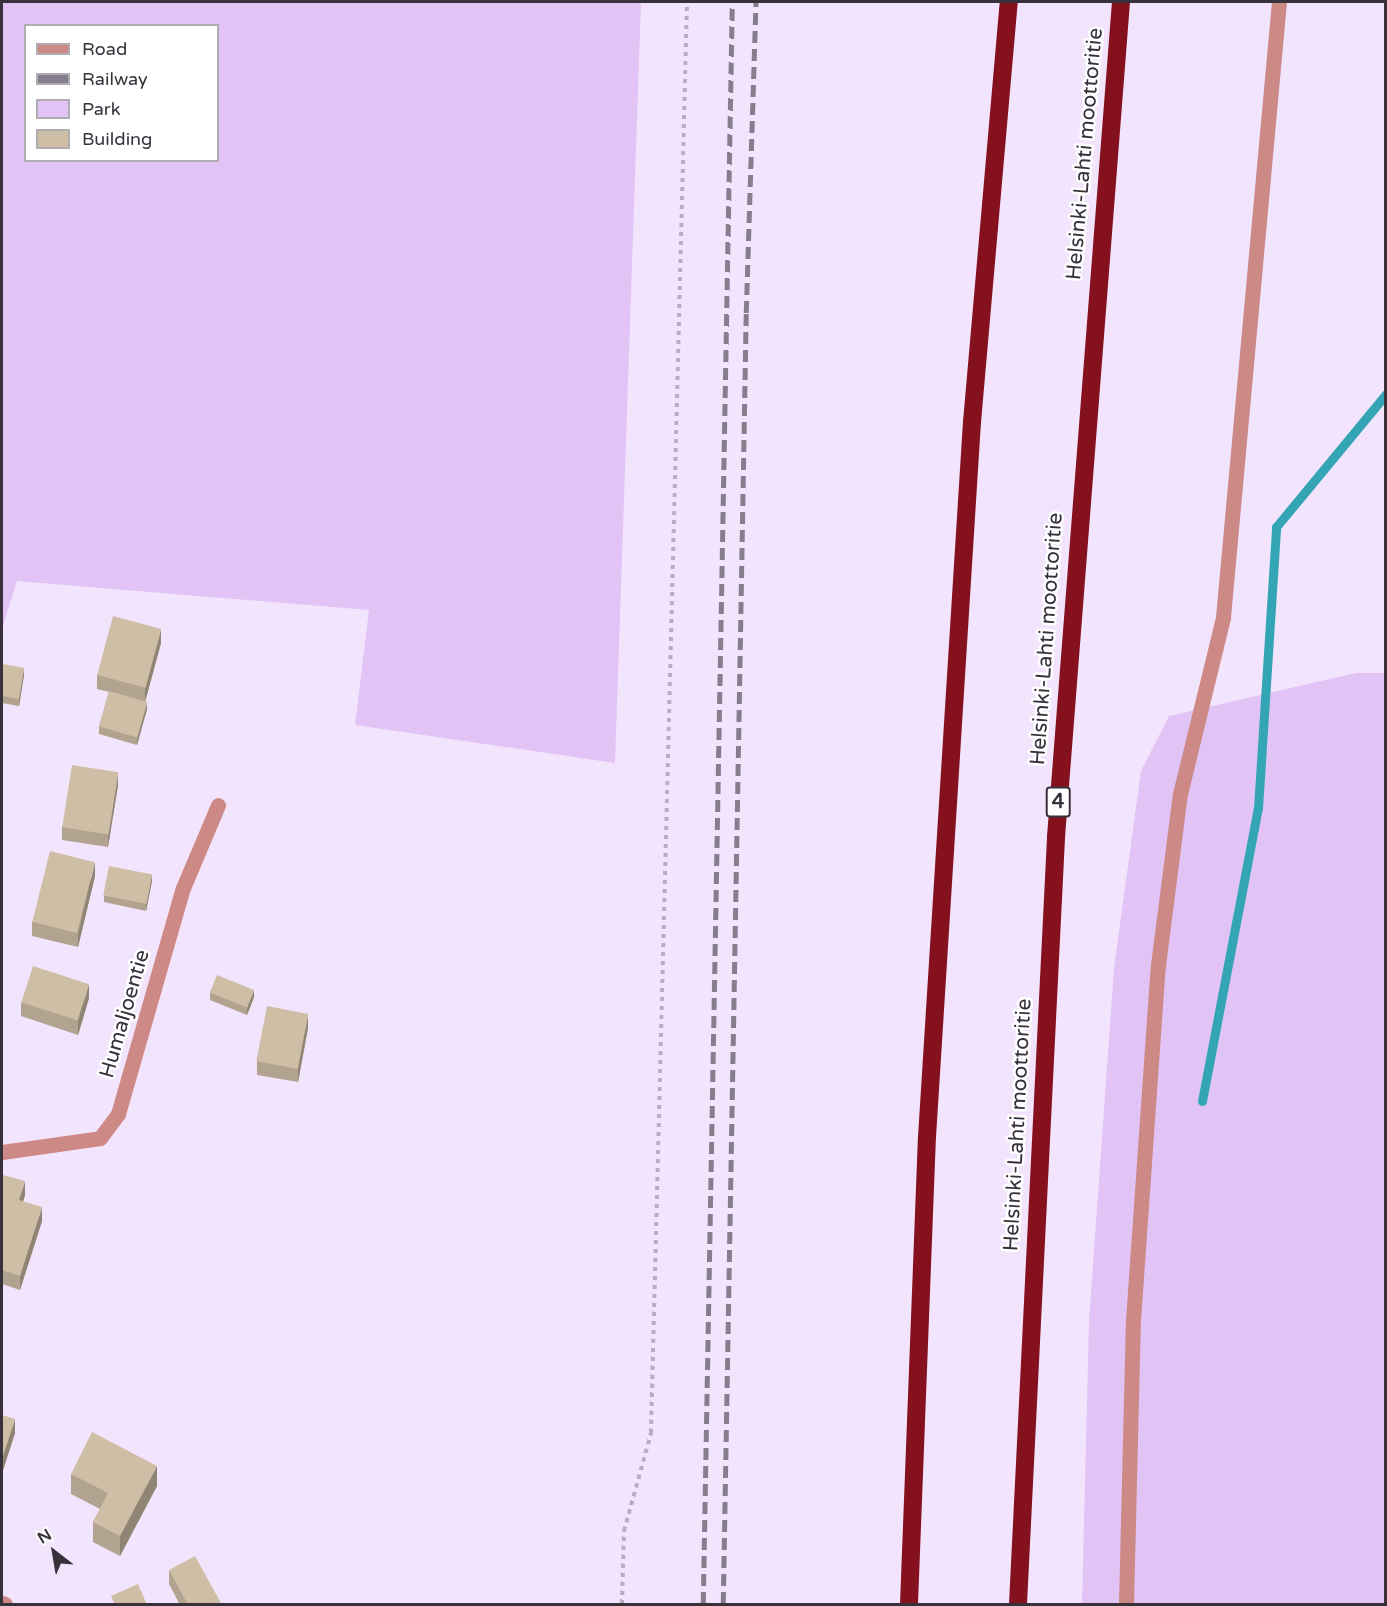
<!DOCTYPE html>
<html>
<head>
<meta charset="utf-8">
<style>
  body { margin:0 }
  #map { position:relative; width:1387px; height:1606px; overflow:hidden; background:#f3e4fd; font-family:"Varela Round",sans-serif }
  div>[style] { position:absolute }
  [style*='--x'] { left:calc(var(--x)*1px); top:calc(var(--y)*1px); width:calc(var(--w)*1px); rotate:calc(var(--a)*1deg) }
  .green>* { inset:0; background:#e1c4f5 }
  .stream>* { height:9px; margin:-4.5px; padding:0 4.5px; transform-origin:4.5px; border-radius:4.5px; background:#34a5b4 }
  .path>* { height:4px; margin-top:-2px; transform-origin:0; background:repeating-linear-gradient(90deg,#b9acc1 0 4.5px,transparent 0 9px) }
  .minor>* { height:15px; margin:-7.5px; padding:0 7.5px; transform-origin:7.5px; border-radius:7.5px; background:#cc8985 }
  .highway>* { height:18px; margin:-9px; padding:0 9px; transform-origin:9px; border-radius:9px; background:#85111e }
  .rail>* { height:4.5px; margin-top:-2.25px; transform-origin:0; background:repeating-linear-gradient(90deg,#867d8d 0 12px,transparent 0 18px) }
  .wall>* { inset:0; background:#b1a38f }
  .shaded-wall>* { inset:0; background:#908574 }
  .building>* { inset:0; background:#cebea6; transform-origin:0 0 }
  span { translate:-50% -50%; white-space:nowrap; text-align:center; line-height:1.15; -webkit-text-stroke:5px #fff; paint-order:stroke }
  .shield-label span { padding:2px 4px; background:#fff; border:2px solid; border-radius:4px; -webkit-text-stroke-width:0 }
  .shield-label { font-size:20px; color:#37313b; font-weight:700 }
  .street-label { font-size:21px; color:#37313b }
  .frame { position:absolute; inset:0; border:3px solid #37313b; pointer-events:none }
  .legend { position:absolute; left:24px; top:24px; width:195px; height:138px; box-sizing:border-box; background:#fff; border:2px solid #afadb1; margin:0; padding:8px 10px; list-style:none; font-size:18px; color:#37313b }
  .legend li { display:flex; align-items:center; gap:12px; height:30px }
  .legend b { width:30px; border:2px solid #afadb1 }
  .north { position:absolute; left:24px; top:1522px; width:60px; height:60px; -webkit-text-stroke:4px #fff; paint-order:stroke; rotate:329deg; font-size:16px; font-weight:700; line-height:24px; text-align:center; color:#37313b }
  .north::after { content:''; display:block; margin:auto; width:21px; height:27px; background:#37313b; clip-path:polygon(50% 0,100% 100%,50% 72%,0 100%) }
</style>
</head>
<body>
<div id="map">
  <div class="green">
    <div style="clip-path:polygon(evenodd,2px 2px,641px 2px,615px 763px,355px 725px,369px 610px,17px 581px,2px 629px,2px 2px,26px 26px,218px 26px,218px 160px,26px 160px,26px 26px)"></div>
    <div style="clip-path:polygon(1356px 673px,1385px 673px,1385px 1604px,1082px 1604px,1089px 1321px,1114px 968px,1141px 771px,1169px 716px)"></div>
  </div>
  <div class="stream">
    <div style="--x:1202;--y:1101;--w:298;--a:-79.2"></div>
    <div style="--x:1258;--y:808;--w:282;--a:-86.3"></div>
    <div style="--x:1276;--y:527;--w:173;--a:-50.4"></div>
  </div>
  <div class="path">
    <div style="--x:622;--y:1604;--w:73;--a:-88.4"></div>
    <div style="--x:624;--y:1531;--w:102;--a:-74.6"></div>
    <div style="--x:651;--y:1433;--w:1431;--a:-88.56"></div>
  </div>
  <div class="minor">
    <div style="--x:2;--y:1152;--w:99;--a:-8.1"></div>
    <div style="--x:100;--y:1138;--w:30;--a:-53"></div>
    <div style="--x:118;--y:1114;--w:235;--a:-74"></div>
    <div style="--x:183;--y:888;--w:90;--a:-67.1"></div>
    <div style="--x:2;--y:1603;--w:3;--a:18"></div>
    <div style="--x:1126;--y:1604;--w:284;--a:-88.6"></div>
    <div style="--x:1133;--y:1320;--w:356;--a:-86"></div>
    <div style="--x:1158;--y:965;--w:172;--a:-82.7"></div>
    <div style="--x:1180;--y:794;--w:182;--a:-76.3"></div>
    <div style="--x:1223;--y:617;--w:618;--a:-84.8"></div>
  </div>
  <div class="highway">
    <div style="--x:909;--y:1604;--w:467;--a:-87.8"></div>
    <div style="--x:927;--y:1137;--w:716;--a:-86.4"></div>
    <div style="--x:972;--y:422;--w:422;--a:-85"></div>
    <div style="--x:1018;--y:1604;--w:768;--a:-87.16"></div>
    <div style="--x:1056;--y:837;--w:838;--a:-85.55"></div>
  </div>
  <div class="rail">
    <div style="--x:703;--y:1604;--w:1602;--a:-88.96"></div>
    <div style="--x:723;--y:1604;--w:1291;--a:-88.98"></div>
    <div style="--x:746;--y:313;--w:311;--a:-88.2"></div>
  </div>
  <div class="wall">
    <div style="clip-path:polygon(161px 643px,145px 702px,147px 709px,137px 745px,99px 734px,99px 727px,109px 692px,97px 689px,97px 675px)"></div>
    <div style="clip-path:polygon(2px 671px,24px 675px,19px 706px,2px 703px)"></div>
    <div style="clip-path:polygon(118px 785px,108px 847px,62px 840px,62px 827px)"></div>
    <div style="clip-path:polygon(95px 876px,78px 947px,32px 936px,32px 922px)"></div>
    <div style="clip-path:polygon(152px 881px,146px 911px,104px 902px,104px 896px)"></div>
    <div style="clip-path:polygon(210px 993px,254px 997px,247px 1015px,210px 1000px)"></div>
    <div style="clip-path:polygon(89px 998px,78px 1035px,21px 1016px,21px 1002px)"></div>
    <div style="clip-path:polygon(308px 1028px,298px 1082px,257px 1075px,257px 1061px)"></div>
    <div style="clip-path:polygon(2px 1181px,25px 1195px,23px 1201px,42px 1221px,20px 1290px,2px 1284px)"></div>
    <div style="clip-path:polygon(2px 1415px,15px 1433px,3px 1470px,2px 1469px)"></div>
    <div style="clip-path:polygon(71px 1474px,157px 1486px,120px 1556px,93px 1542px,93px 1522px,100px 1509px,71px 1494px)"></div>
    <div style="clip-path:polygon(169px 1570px,222px 1605px,180px 1605px,169px 1584px)"></div>
  </div>
  <div class="shaded-wall">
    <div style="clip-path:polygon(161px 629px,161px 643px,145px 702px,145px 688px)"></div>
    <div style="clip-path:polygon(24px 668px,24px 675px,19px 706px,19px 699px)"></div>
    <div style="clip-path:polygon(147px 702px,147px 709px,137px 745px,137px 738px)"></div>
    <div style="clip-path:polygon(118px 772px,118px 785px,108px 847px,108px 834px)"></div>
    <div style="clip-path:polygon(95px 862px,95px 876px,78px 947px,78px 934px)"></div>
    <div style="clip-path:polygon(152px 874px,152px 881px,146px 911px,146px 904px)"></div>
    <div style="clip-path:polygon(89px 984px,89px 998px,78px 1035px,78px 1021px)"></div>
    <div style="clip-path:polygon(254px 990px,254px 997px,247px 1015px,247px 1009px)"></div>
    <div style="clip-path:polygon(308px 1014px,308px 1028px,298px 1082px,298px 1069px)"></div>
    <div style="clip-path:polygon(25px 1181px,25px 1195px,19px 1214px,19px 1200px)"></div>
    <div style="clip-path:polygon(42px 1207px,42px 1221px,20px 1290px,20px 1276px)"></div>
    <div style="clip-path:polygon(15px 1419px,15px 1433px,3px 1470px,3px 1456px)"></div>
    <div style="clip-path:polygon(157px 1466px,157px 1486px,120px 1556px,120px 1536px)"></div>
  </div>
  <div class="building">
    <div style="left:113px;top:616px;width:50px;height:61px;rotate:15deg"></div>
    <div style="clip-path:polygon(3px 664px,24px 668px,19px 699px,2px 696px,2px 671px)"></div>
    <div style="left:109px;top:691px;width:40px;height:37px;rotate:16deg"></div>
    <div style="left:72px;top:765px;width:47px;height:63px;rotate:9deg"></div>
    <div style="left:50px;top:851px;width:46px;height:73px;rotate:14deg"></div>
    <div style="left:109px;top:866px;width:44px;height:30px;rotate:11deg"></div>
    <div style="left:33px;top:966px;width:59px;height:38px;rotate:18deg"></div>
    <div style="left:217px;top:975px;width:40px;height:19px;rotate:22deg"></div>
    <div style="left:267px;top:1006px;width:42px;height:56px;rotate:11deg"></div>
    <div style="clip-path:polygon(3px 1175px,25px 1181px,19px 1200px,42px 1207px,20px 1276px,2px 1270px,2px 1181px)"></div>
    <div style="clip-path:polygon(2px 1415px,15px 1419px,3px 1456px,2px 1456px)"></div>
    <div style="clip-path:polygon(92px 1432px,157px 1466px,120px 1536px,93px 1522px,108px 1493px,71px 1474px)"></div>
    <div style="clip-path:polygon(195px 1556px,222px 1605px,188px 1605px,169px 1570px)"></div>
    <div style="clip-path:polygon(138px 1584px,147px 1605px,115px 1605px,111px 1596px)"></div>
  </div>
  <div class="shield-label">
    <span style="left:1058px;top:802px">4</span>
  </div>
  <div class="street-label">
    <span style="left:1085px;top:154px;rotate:-85deg">Helsinki-Lahti moottoritie</span>
    <span style="left:1047px;top:639px;rotate:-86deg">Helsinki-Lahti moottoritie</span>
    <span style="left:125px;top:1014px;rotate:-74deg">Humaljoentie</span>
    <span style="left:1018px;top:1125px;rotate:-87deg">Helsinki-Lahti moottoritie</span>
  </div>
  <div class="frame"></div>
  <ul class="legend">
  <li><b style="height:8px;background:#cc8985"></b>Road</li>
  <li><b style="height:8px;background:#867d8d"></b>Railway</li>
  <li><b style="height:16px;background:#e1c4f5"></b>Park</li>
  <li><b style="height:16px;background:#cebea6"></b>Building</li>
  </ul>
  <div class="north">N</div>
</div>
</body>
</html>
